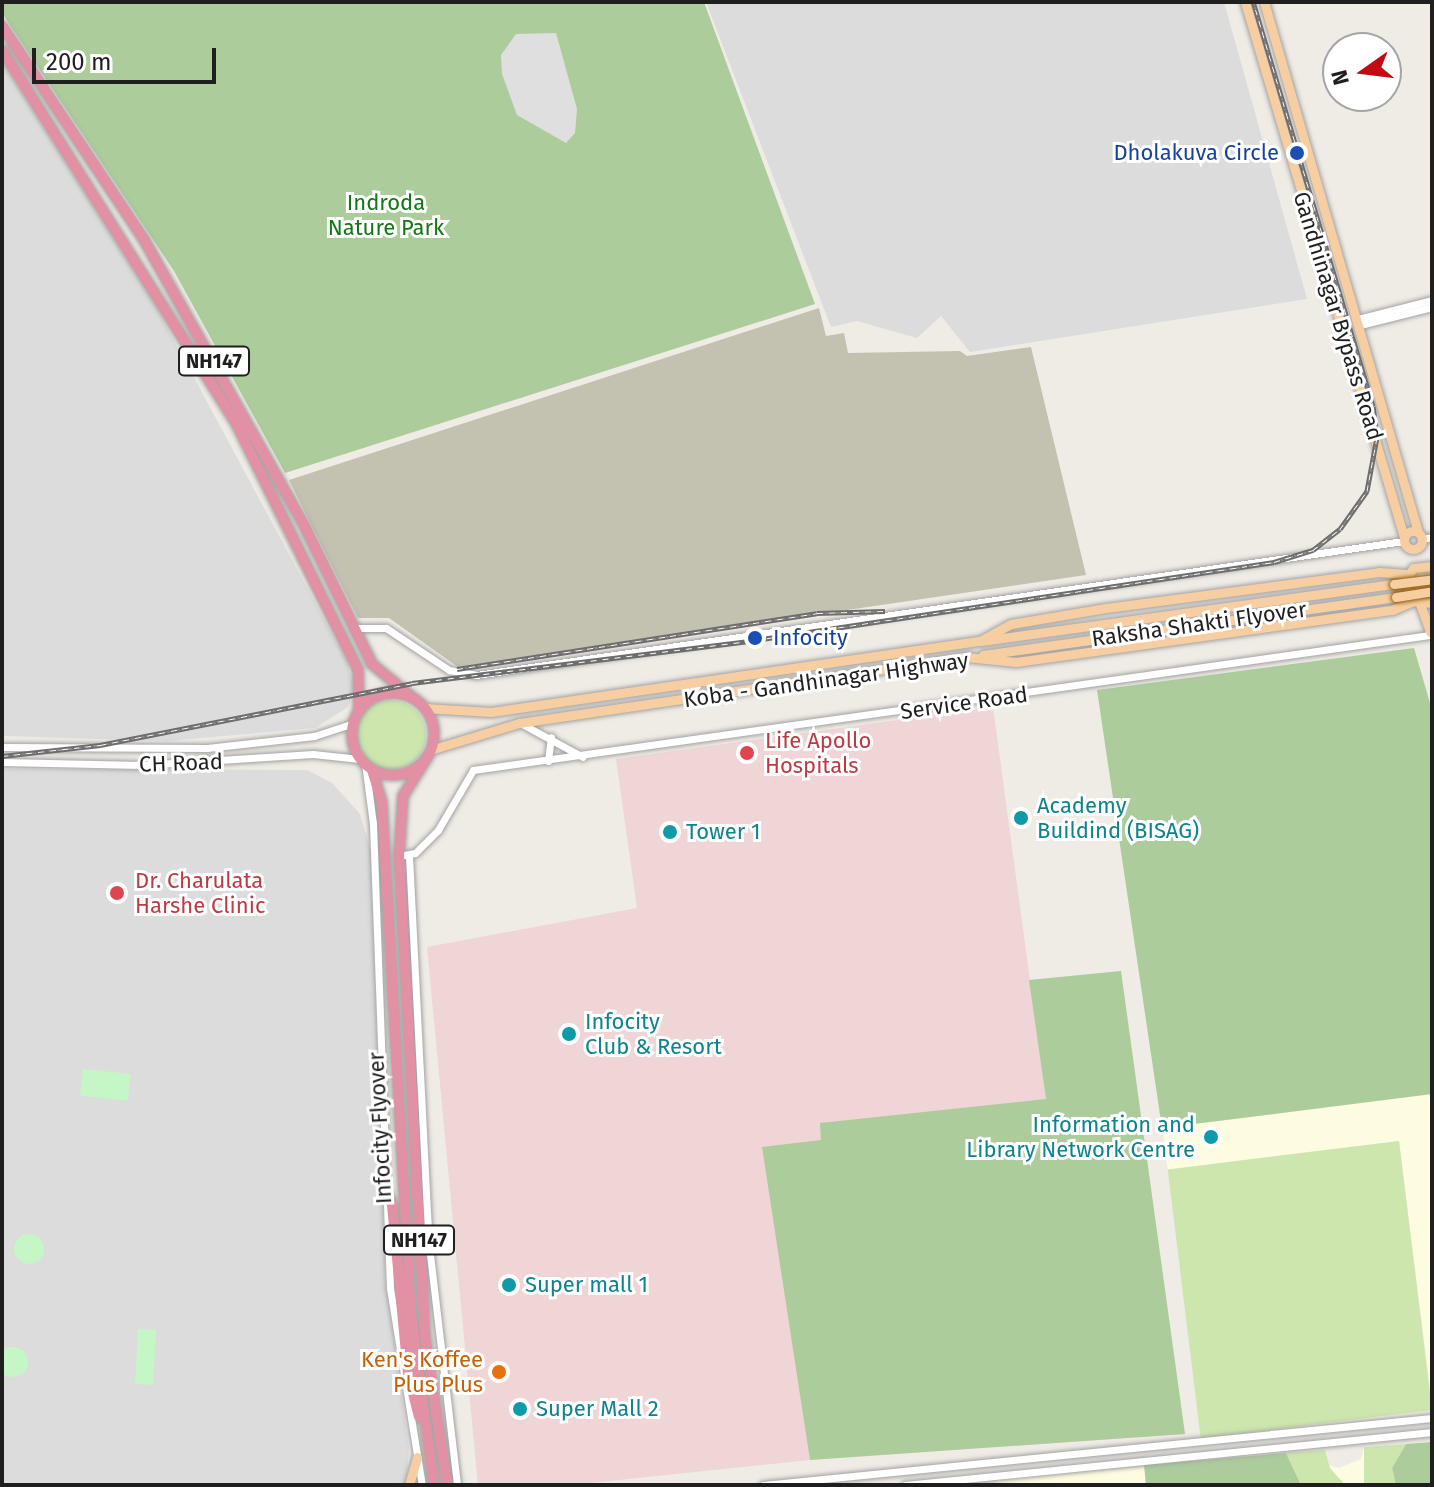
<!DOCTYPE html>
<html>
<head>
<meta charset="utf-8">
<style>
  body { margin:0 }
  #map { position:relative; width:1434px; height:1487px; overflow:hidden; background:#efebe5; font-family:"Fira Sans",sans-serif }
  div>[style] { position:absolute }
  [style*='--x'] { left:calc(var(--x)*1px); top:calc(var(--y)*1px); width:calc(var(--w)*1px); rotate:calc(var(--a)*1deg) }
  .residential>* { inset:0; background:#dddcdc }
  .commercial>* { inset:0; background:#efd5d6 }
  .education>* { inset:0; background:#fdfce0 }
  .construction>* { inset:0; background:#c3c2b1 }
  .grass>* { inset:0; background:#cce6ae; transform-origin:0 0 }
  .round { border-radius:50% }
  .forest>* { inset:0; background:#accc9c }
  .park>* { inset:0; background:#c5f6c6; transform-origin:0 0 }
  .parking>* { inset:0; background:#dfdfdf }
  .roads { filter:drop-shadow(0 0 2px #a3a3a3) drop-shadow(0 0 2px #a3a3a3) }
  .minor>* { height:7px; margin:-3.5px; padding:0 3.5px; transform-origin:3.5px; border-radius:3.5px; background:#fff }
  .major>* { height:9px; margin:-4.5px; padding:0 4.5px; transform-origin:4.5px; border-radius:4.5px; background:#f7cea2 }
  .major>.ring { margin:-4.5px; padding:0; box-sizing:content-box; background:none; border:9px solid #f7cea2; border-radius:50% }
  .highway>* { height:10px; margin:-5px; padding:0 5px; transform-origin:5px; border-radius:5px; background:#e291a4 }
  .highway>.ring { margin:-5px; padding:0; box-sizing:content-box; background:none; border:10px solid #e291a4; border-radius:50% }
  .rail>* { height:5px; margin-top:-2.5px; transform-origin:0; background:repeating-linear-gradient(90deg,#fff 0 6px,#6d6d6d 0 12px); box-sizing:border-box; border-block:2px solid #6d6d6d }
  .bridges { filter:drop-shadow(0 0 2px #915d08) drop-shadow(0 0 2px #915d08) }
  .major-bridge>* { height:9px; margin:-4.5px; padding:0 4.5px; transform-origin:4.5px; border-radius:4.5px; background:#f7cea2 }
  .dots>* { width:22px; height:22px; translate:-50% -50%; box-sizing:border-box; border:4px solid #fff; border-radius:50% }
  span { translate:-50% -50%; white-space:nowrap; text-align:center; line-height:1.15; -webkit-text-stroke:6px #fff; paint-order:stroke }
  .shield-label span { padding:2px 6px; background:#fff; border:2px solid; border-radius:6px; -webkit-text-stroke-width:0 }
  .shield-label { font-size:20px; color:#1f1f1f; font-weight:700 }
  .transit-label { font-size:22px; color:#164399 }
  .right { translate:-100% -50%; text-align:right }
  .left { translate:0 -50%; text-align:left }
  .park-label { font-size:22px; color:#117815 }
  .street-label { font-size:22px; color:#1f1f1f }
  .health-label { font-size:22px; color:#be3a42 }
  .culture-label { font-size:22px; color:#0d838f }
  .food-label { font-size:22px; color:#c56008 }
  .frame { position:absolute; inset:0; border:4px solid #1f1f1f; pointer-events:none }
  .north { position:absolute; left:1322px; top:32px; width:80px; height:80px; box-sizing:border-box; background:#fff; border:2px solid #a5a5a5; border-radius:50%; rotate:256deg; font-size:22px; font-weight:700; line-height:32px; text-align:center; color:#1f1f1f }
  .north::after { content:''; display:block; margin:auto; width:28px; height:36px; background:#c20b14; clip-path:polygon(50% 0,100% 100%,50% 72%,0 100%) }
  .scale { position:absolute; left:32px; top:48px; width:184px; height:36px; box-sizing:border-box; border:4px solid #1f1f1f; border-top:0; padding-left:10px; font-size:24px; line-height:28px; white-space:nowrap; color:#1f1f1f; -webkit-text-stroke:6px #fff; paint-order:stroke }
</style>
</head>
<body>
<div id="map">
  <div class="residential">
    <div style="clip-path:polygon(706px 2px,1224px 2px,1307px 299px,970px 352px,941px 316px,917px 338px,857px 321px,831px 327px)"></div>
    <div style="clip-path:polygon(2px 61px,156px 307px,347px 662px,354px 691px,348px 707px,315px 728px,167px 741px,2px 736px)"></div>
    <div style="clip-path:polygon(2px 769px,307px 770px,332px 783px,360px 814px,371px 852px,385px 1279px,409px 1448px,406px 1485px,2px 1485px)"></div>
  </div>
  <div class="commercial">
    <div style="clip-path:polygon(993px 707px,1046px 1099px,1185px 1434px,810px 1460px,571px 1485px,478px 1485px,427px 947px,637px 908px,616px 759px)"></div>
  </div>
  <div class="education">
    <div style="clip-path:polygon(1432px 1094px,1432px 1404px,1399px 1141px,1168px 1171px,1162px 1128px)"></div>
    <div style="clip-path:polygon(1432px 1442px,1432px 1485px,996px 1485px,995px 1480px,1325px 1450px,1329px 1465px,1339px 1468px,1361px 1459px,1364px 1447px)"></div>
  </div>
  <div class="construction">
    <div style="clip-path:polygon(819px 308px,826px 336px,844px 333px,848px 353px,960px 351px,967px 356px,1031px 347px,1086px 575px,458px 667px,389px 618px,358px 618px,289px 480px)"></div>
  </div>
  <div class="grass">
    <div class="round" style="left:356px;top:700px;width:70px;height:70px"></div>
    <div style="left:1399px;top:1141px;width:271px;height:233px;rotate:83deg"></div>
    <div style="clip-path:polygon(1406px 1444px,1392px 1468px,1396px 1485px,1364px 1485px,1364px 1447px)"></div>
    <div style="clip-path:polygon(1325px 1450px,1330px 1468px,1345px 1485px,1301px 1485px,1286px 1453px)"></div>
  </div>
  <div class="forest">
    <div style="clip-path:polygon(2px 2px,704px 2px,815px 304px,285px 473px,174px 271px,2px 13px)"></div>
    <div style="clip-path:polygon(1414px 648px,1432px 710px,1432px 1094px,1162px 1128px,1097px 690px)"></div>
    <div style="clip-path:polygon(1121px 971px,1185px 1434px,810px 1460px,762px 1147px,821px 1140px,820px 1123px,1046px 1099px,1029px 980px)"></div>
    <div style="clip-path:polygon(1432px 1442px,1432px 1485px,1396px 1485px,1392px 1468px,1406px 1444px)"></div>
    <div style="clip-path:polygon(1286px 1453px,1301px 1485px,1146px 1485px,1144px 1465px)"></div>
  </div>
  <div class="park">
    <div style="left:83px;top:1069px;width:48px;height:27px;rotate:6deg"></div>
    <div class="round" style="left:14px;top:1234px;width:30px;height:30px"></div>
    <div style="left:138px;top:1329px;width:18px;height:55px;rotate:3deg"></div>
    <div class="round" style="left:-2px;top:1347px;width:30px;height:30px"></div>
  </div>
  <div class="parking">
    <div style="clip-path:polygon(556px 33px,577px 109px,575px 133px,566px 143px,517px 115px,502px 74px,501px 55px,516px 34px)"></div>
  </div>
  <div class="roads">
    <div class="minor">
      <div style="--x:1358;--y:319;--w:76;--a:-14.4"></div>
      <div style="--x:1360;--y:325;--w:74;--a:-14"></div>
      <div style="--x:1422;--y:539;--w:10;--a:-11"></div>
      <div style="--x:354;--y:628;--w:32;--a:0"></div>
      <div style="--x:386;--y:628;--w:76;--a:33.7"></div>
      <div style="--x:449;--y:670;--w:27;--a:10"></div>
      <div style="--x:476;--y:675;--w:938;--a:-8.22"></div>
      <div style="--x:522;--y:724;--w:69;--a:28.4"></div>
      <div style="--x:2;--y:747;--w:205;--a:0.3"></div>
      <div style="--x:207;--y:748;--w:108;--a:-6.4"></div>
      <div style="--x:314;--y:736;--w:42;--a:-18"></div>
      <div style="--x:548;--y:761;--w:24;--a:-83"></div>
      <div style="--x:2;--y:762;--w:140;--a:1.2"></div>
      <div style="--x:142;--y:765;--w:171;--a:-3.7"></div>
      <div style="--x:313;--y:754;--w:47;--a:6.1"></div>
      <div style="--x:365;--y:763;--w:62;--a:82.5"></div>
      <div style="--x:373;--y:824;--w:464;--a:87.9"></div>
      <div style="--x:390;--y:1288;--w:200;--a:80.8"></div>
      <div style="--x:399;--y:856;--w:16;--a:-11"></div>
      <div style="--x:415;--y:853;--w:33;--a:-45"></div>
      <div style="--x:438;--y:830;--w:69;--a:-59.7"></div>
      <div style="--x:473;--y:770;--w:966;--a:-8.03"></div>
      <div style="--x:409;--y:856;--w:391;--a:87.1"></div>
      <div style="--x:429;--y:1246;--w:241;--a:83.3"></div>
      <div style="--x:763;--y:1485;--w:672;--a:-5.72"></div>
      <div style="--x:905;--y:1485;--w:530;--a:-5.74"></div>
    </div>
    <div class="major">
      <div style="--x:1245;--y:2;--w:558;--a:73.45"></div>
      <div style="--x:1264;--y:2;--w:552;--a:73.8"></div>
      <div class="ring" style="left:1404px;top:531px;width:9px;height:9px"></div>
      <div style="--x:1432;--y:566;--w:19;--a:174"></div>
      <div style="--x:1413;--y:568;--w:16;--a:120"></div>
      <div style="--x:1405;--y:582;--w:21;--a:67"></div>
      <div style="--x:1413;--y:601;--w:19;--a:6"></div>
      <div style="--x:1420;--y:604;--w:30;--a:70"></div>
      <div style="--x:981;--y:641;--w:417;--a:-7.9"></div>
      <div style="--x:983;--y:655;--w:417;--a:-8"></div>
      <div style="--x:424;--y:708;--w:67;--a:3.4"></div>
      <div style="--x:491;--y:712;--w:494;--a:-8.3"></div>
      <div style="--x:980;--y:641;--w:35;--a:-29"></div>
      <div style="--x:1011;--y:624;--w:96;--a:-9.6"></div>
      <div style="--x:1106;--y:608;--w:275;--a:-7.5"></div>
      <div style="--x:1379;--y:572;--w:28;--a:4"></div>
      <div style="--x:430;--y:750;--w:93;--a:-16.9"></div>
      <div style="--x:519;--y:723;--w:453;--a:-8.4"></div>
      <div style="--x:967;--y:657;--w:49;--a:5.8"></div>
      <div style="--x:1016;--y:662;--w:380;--a:-7.9"></div>
      <div style="--x:1392;--y:610;--w:23;--a:-23"></div>
      <div style="--x:409;--y:1485;--w:29;--a:-74"></div>
    </div>
    <div class="highway">
      <div style="--x:2;--y:26;--w:255;--a:56.4"></div>
      <div style="--x:143;--y:238;--w:327;--a:60.7"></div>
      <div style="--x:303;--y:523;--w:157;--a:63.9"></div>
      <div style="--x:372;--y:664;--w:55;--a:39.8"></div>
      <div style="--x:2;--y:50;--w:443;--a:57.9"></div>
      <div style="--x:237;--y:425;--w:273;--a:63.7"></div>
      <div style="--x:358;--y:670;--w:42;--a:88.6"></div>
      <div class="ring" style="left:352px;top:693px;width:72px;height:72px"></div>
      <div style="--x:428;--y:756;--w:47;--a:122"></div>
      <div style="--x:403;--y:796;--w:60;--a:93.8"></div>
      <div style="--x:399;--y:856;--w:481;--a:86.9"></div>
      <div style="--x:425;--y:1336;--w:151;--a:81.6"></div>
      <div style="--x:372;--y:770;--w:34;--a:73"></div>
      <div style="--x:382;--y:803;--w:513;--a:86.76"></div>
      <div style="--x:411;--y:1315;--w:172;--a:82.3"></div>
      <div style="--x:385;--y:1189;--w:17;--a:66"></div>
      <div style="--x:392;--y:1205;--w:169;--a:84.6"></div>
      <div style="--x:408;--y:1373;--w:45;--a:76"></div>
    </div>
  </div>
  <div class="rail">
    <div style="--x:457;--y:669;--w:364;--a:-8.8"></div>
    <div style="--x:817;--y:613;--w:68;--a:-1.7"></div>
    <div style="--x:2;--y:756;--w:99;--a:-6.4"></div>
    <div style="--x:100;--y:745;--w:318;--a:-11.2"></div>
    <div style="--x:412;--y:683;--w:346;--a:-7.1"></div>
    <div style="--x:755;--y:640;--w:525;--a:-8.55"></div>
    <div style="--x:1274;--y:562;--w:41;--a:-17.1"></div>
    <div style="--x:1313;--y:550;--w:34;--a:-38"></div>
    <div style="--x:1340;--y:529;--w:47;--a:-54.6"></div>
    <div style="--x:1367;--y:491;--w:55;--a:-79.5"></div>
    <div style="--x:1377;--y:437;--w:31;--a:-97"></div>
    <div style="--x:1373;--y:406;--w:421;--a:-106.5"></div>
  </div>
  <div class="bridges">
    <div class="major-bridge">
      <div style="--x:1394;--y:584;--w:38;--a:-7"></div>
      <div style="--x:1396;--y:597;--w:36;--a:-9"></div>
    </div>
  </div>
  <div class="dots">
    <div style="left:1297px;top:153px;background:#1a4fb4"></div>
    <div style="left:755px;top:638px;background:#1a4fb4"></div>
    <div style="left:747px;top:753px;background:#e0444e"></div>
    <div style="left:1021px;top:818px;background:#0f9aa8"></div>
    <div style="left:670px;top:832px;background:#0f9aa8"></div>
    <div style="left:117px;top:893px;background:#e0444e"></div>
    <div style="left:569px;top:1034px;background:#0f9aa8"></div>
    <div style="left:1211px;top:1137px;background:#0f9aa8"></div>
    <div style="left:509px;top:1285px;background:#0f9aa8"></div>
    <div style="left:499px;top:1372px;background:#e8710a"></div>
    <div style="left:520px;top:1409px;background:#0f9aa8"></div>
  </div>
  <div class="shield-label">
    <span style="left:214px;top:361px">NH147</span>
    <span style="left:419px;top:1240px">NH147</span>
  </div>
  <div class="transit-label">
    <span class="right" style="left:1279px;top:153px">Dholakuva Circle</span>
    <span class="left" style="left:773px;top:638px">Infocity</span>
  </div>
  <div class="park-label">
    <span style="left:386px;top:215px">Indroda<br>Nature Park</span>
  </div>
  <div class="street-label">
    <span style="left:1338px;top:316px;rotate:73deg">Gandhinagar Bypass Road</span>
    <span style="left:1199px;top:624px;rotate:-8deg">Raksha Shakti Flyover</span>
    <span style="left:826px;top:680px;rotate:-8deg">Koba - Gandhinagar Highway</span>
    <span style="left:964px;top:703px;rotate:-8deg">Service Road</span>
    <span style="left:181px;top:763px;rotate:-2deg">CH Road</span>
    <span style="left:380px;top:1128px;rotate:-93deg">Infocity Flyover</span>
  </div>
  <div class="health-label">
    <span class="left" style="left:765px;top:753px">Life Apollo<br>Hospitals</span>
    <span class="left" style="left:135px;top:893px">Dr. Charulata<br>Harshe Clinic</span>
  </div>
  <div class="culture-label">
    <span class="left" style="left:1037px;top:818px">Academy<br>Buildind (BISAG)</span>
    <span class="left" style="left:686px;top:832px">Tower 1</span>
    <span class="left" style="left:585px;top:1034px">Infocity<br>Club &amp; Resort</span>
    <span class="right" style="left:1195px;top:1137px">Information and<br>Library Network Centre</span>
    <span class="left" style="left:525px;top:1285px">Super mall 1</span>
    <span class="left" style="left:536px;top:1409px">Super Mall 2</span>
  </div>
  <div class="food-label">
    <span class="right" style="left:483px;top:1372px">Ken's Koffee<br>Plus Plus</span>
  </div>
  <div class="frame"></div>
  <div class="north">N</div>
  <div class="scale">200 m</div>
</div>
</body>
</html>
